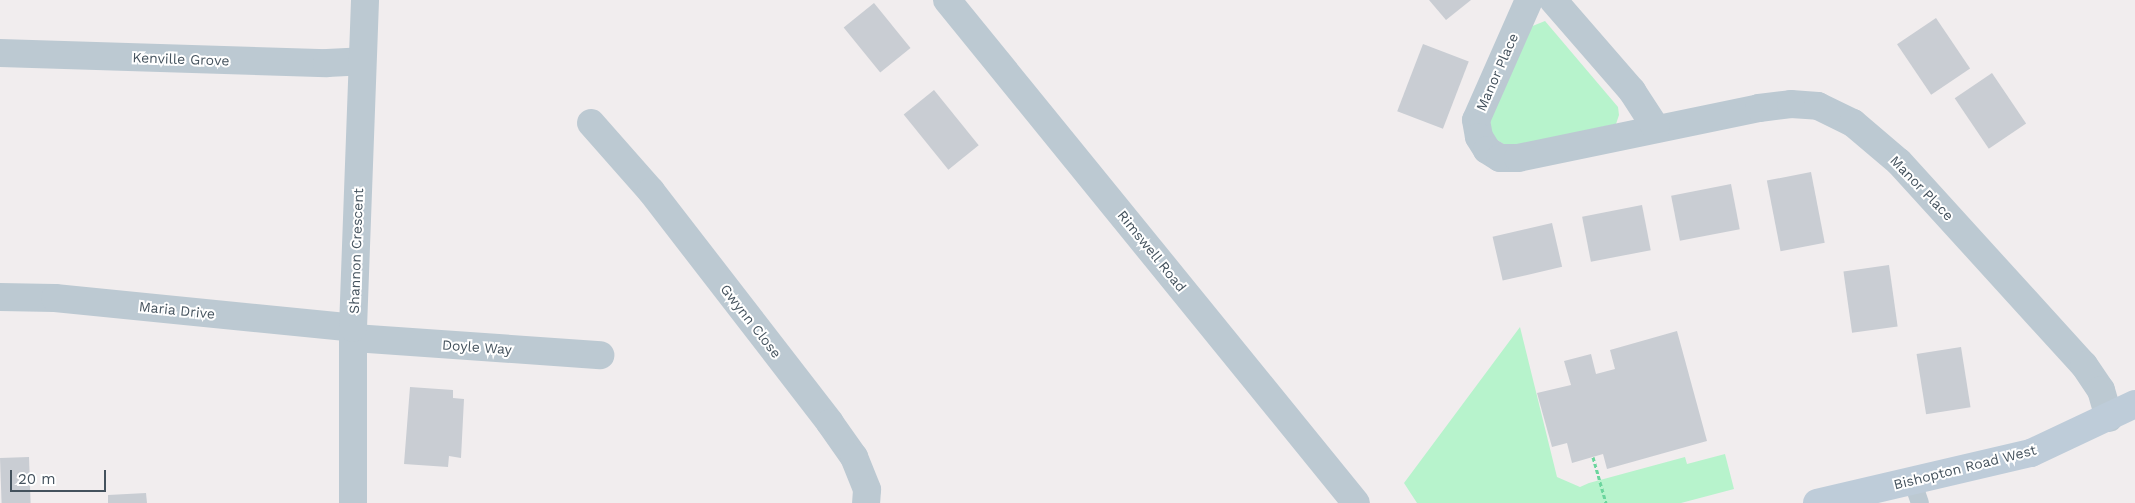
<!DOCTYPE html>
<html>
<head>
<meta charset="utf-8">
<style>
  body { margin:0 }
  #map { position:relative; width:2135px; height:503px; overflow:hidden; background:#f1edee; font-family:"Work Sans",sans-serif }
  div>[style] { position:absolute }
  [style*='--x'] { left:calc(var(--x)*1px); top:calc(var(--y)*1px); width:calc(var(--w)*1px); rotate:calc(var(--a)*1deg) }
  .green>* { inset:0; background:#b7f3cc }
  .building>* { inset:0; background:#c9cdd3; transform-origin:0 0 }
  .path>* { height:3px; margin-top:-1.5px; transform-origin:0; background:repeating-linear-gradient(90deg,#6bd59d 0 4px,transparent 0 6.5px) }
  .lane>* { height:18px; margin:-9px; padding:0 9px; transform-origin:9px; border-radius:9px; background:#bcc9d2 }
  .street>* { height:28px; margin:-14px; padding:0 14px; transform-origin:14px; border-radius:14px; background:#bcc9d2 }
  .secondary>* { height:28px; margin:-14px; padding:0 14px; transform-origin:14px; border-radius:14px; background:#beccd9 }
  span { translate:-50% -50%; white-space:nowrap; text-align:center; line-height:1.15; -webkit-text-stroke:4px #fff; paint-order:stroke }
  .street-label { font-size:14px; color:#44525d }
  .scale { position:absolute; left:10px; top:470px; width:96px; height:22px; box-sizing:border-box; border:2px solid #44525d; border-top:0; padding-left:6px; font-size:15px; line-height:18px; white-space:nowrap; color:#44525d; -webkit-text-stroke:4px #fff; paint-order:stroke }
</style>
</head>
<body>
<div id="map">
  <div class="green">
    <div style="clip-path:polygon(1545px 21px,1618px 107px,1619px 115px,1616px 124px,1513px 146px,1505px 145px,1491px 136px,1490px 117px,1530px 27px)"></div>
    <div style="clip-path:polygon(1520px 327px,1557px 477px,1580px 487px,1589px 483px,1685px 457px,1687px 464px,1725px 454px,1734px 489px,1681px 503px,1417px 503px,1404px 483px)"></div>
  </div>
  <div class="building">
    <div style="clip-path:polygon(1429px 0,1471px 0,1446px 20px)"></div>
    <div style="left:874px;top:3px;width:58px;height:39px;rotate:51deg"></div>
    <div style="left:1936px;top:18px;width:61px;height:47px;rotate:56deg"></div>
    <div style="left:1423px;top:44px;width:49px;height:72px;rotate:21deg"></div>
    <div style="left:1992px;top:73px;width:61px;height:45px;rotate:56deg"></div>
    <div style="left:934px;top:90px;width:71px;height:39px;rotate:51deg"></div>
    <div style="left:1811px;top:172px;width:72px;height:45px;rotate:79deg"></div>
    <div style="left:1731px;top:184px;width:46px;height:61px;rotate:79deg"></div>
    <div style="left:1642px;top:205px;width:46px;height:61px;rotate:79deg"></div>
    <div style="left:1552px;top:223px;width:45px;height:61px;rotate:77deg"></div>
    <div style="left:1889px;top:265px;width:62px;height:46px;rotate:82deg"></div>
    <div style="clip-path:polygon(1677px 331px,1707px 441px,1607px 469px,1603px 454px,1572px 463px,1567px 443px,1552px 447px,1537px 393px,1571px 385px,1564px 361px,1591px 354px,1596px 374px,1615px 369px,1610px 350px)"></div>
    <div style="left:1961px;top:347px;width:61px;height:45px;rotate:81deg"></div>
    <div style="clip-path:polygon(410px 387px,453px 390px,453px 398px,464px 399px,461px 458px,449px 456px,448px 467px,404px 464px)"></div>
    <div style="left:29px;top:457px;width:46px;height:29px;rotate:88deg"></div>
    <div style="clip-path:polygon(146px 493px,147px 503px,108px 503px,108px 495px)"></div>
  </div>
  <div class="path">
    <div style="--x:1593;--y:457;--w:48;--a:74.2"></div>
  </div>
  <div class="lane">
    <div style="--x:1912;--y:480;--w:24;--a:71"></div>
  </div>
  <div class="street">
    <div style="--x:947;--y:0;--w:648;--a:50.88"></div>
    <div style="--x:1529;--y:0;--w:131;--a:113.8"></div>
    <div style="--x:1476;--y:120;--w:17;--a:80"></div>
    <div style="--x:1479;--y:137;--w:15;--a:58"></div>
    <div style="--x:1487;--y:150;--w:15;--a:32"></div>
    <div style="--x:1500;--y:158;--w:18;--a:0"></div>
    <div style="--x:1518;--y:158;--w:246;--a:-11.7"></div>
    <div style="--x:1759;--y:108;--w:32;--a:-7"></div>
    <div style="--x:1791;--y:104;--w:27;--a:4"></div>
    <div style="--x:1818;--y:106;--w:39;--a:26"></div>
    <div style="--x:1853;--y:123;--w:60;--a:40.3"></div>
    <div style="--x:1899;--y:162;--w:275;--a:47.7"></div>
    <div style="--x:2084;--y:365;--w:30;--a:56"></div>
    <div style="--x:2101;--y:390;--w:29;--a:74"></div>
    <div style="--x:1553;--y:0;--w:121;--a:49"></div>
    <div style="--x:1632;--y:91;--w:44;--a:57"></div>
    <div style="--x:0;--y:53;--w:327;--a:1.8"></div>
    <div style="--x:327;--y:63;--w:35;--a:-3"></div>
    <div style="--x:591;--y:123;--w:91;--a:48.6"></div>
    <div style="--x:651;--y:191;--w:293;--a:52.3"></div>
    <div style="--x:830;--y:423;--w:42;--a:54.8"></div>
    <div style="--x:854;--y:457;--w:35;--a:68"></div>
    <div style="--x:867;--y:490;--w:13;--a:94"></div>
    <div style="--x:0;--y:297;--w:55;--a:1"></div>
    <div style="--x:55;--y:298;--w:300;--a:5.7"></div>
    <div style="--x:354;--y:338;--w:247;--a:4"></div>
    <div style="--x:353;--y:503;--w:175;--a:-90"></div>
    <div style="--x:353;--y:328;--w:328;--a:-87.9"></div>
  </div>
  <div class="secondary">
    <div style="--x:1817;--y:503;--w:220;--a:-13.2"></div>
    <div style="--x:2031;--y:453;--w:115;--a:-25.2"></div>
  </div>
  <div class="street-label">
    <span style="left:181px;top:59px;rotate:2deg">Kenville Grove</span>
    <span style="left:1497px;top:72px;rotate:-66deg">Manor Place</span>
    <span style="left:1922px;top:188px;rotate:46deg">Manor Place</span>
    <span style="left:356px;top:251px;rotate:-88deg">Shannon Crescent</span>
    <span style="left:1152px;top:251px;rotate:51deg">Rimswell Road</span>
    <span style="left:177px;top:310px;rotate:6deg">Maria Drive</span>
    <span style="left:751px;top:321px;rotate:52deg">Gwynn Close</span>
    <span style="left:477px;top:347px;rotate:4deg">Doyle Way</span>
    <span style="left:1965px;top:467px;rotate:-14deg">Bishopton Road West</span>
  </div>
  <div class="scale">20 m</div>
</div>
</body>
</html>
